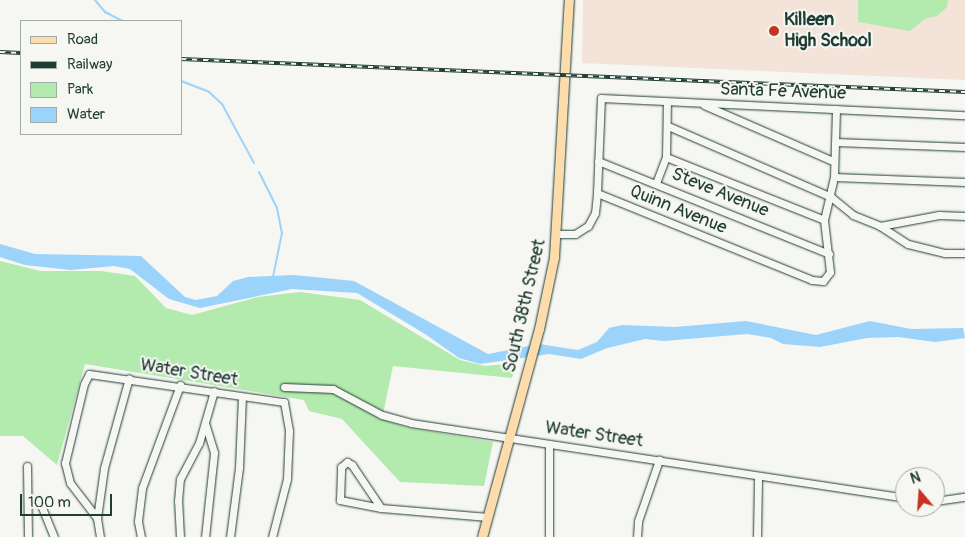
<!DOCTYPE html>
<html>
<head>
<meta charset="utf-8">
<style>
  body { margin:0 }
  #map { position:relative; width:965px; height:537px; overflow:hidden; background:#f6f6f2; font-family:Pangolin,sans-serif }
  div>[style] { position:absolute }
  [style*='--x'] { left:calc(var(--x)*1px); top:calc(var(--y)*1px); width:calc(var(--w)*1px); rotate:calc(var(--a)*1deg) }
  .built>* { inset:0; background:#f3e3d9 }
  .green>* { inset:0; background:#b3eaad }
  .water>* { inset:0; background:#9cd3fb }
  .stream>* { height:2px; margin:-1px; padding:0 1px; transform-origin:1px; border-radius:1px; background:#9cd3fb }
  .roads { filter:drop-shadow(0 0 1px #1f3d34) drop-shadow(0 0 1px #1f3d34) }
  .minor>* { height:7px; margin:-3.5px; padding:0 3.5px; transform-origin:3.5px; border-radius:3.5px; background:#f6f6f2 }
  .major>* { height:9px; margin:-4.5px; padding:0 4.5px; transform-origin:4.5px; border-radius:4.5px; background:#fddcac }
  .rail>* { height:4px; margin-top:-2px; transform-origin:0; background:repeating-linear-gradient(90deg,#f6f6f2 0 5.5px,#1f3d34 0 11px); box-sizing:border-box; border-block:1px solid #1f3d34 }
  .dots>* { width:14px; height:14px; translate:-50% -50%; box-sizing:border-box; border:2px solid #f6f6f2; border-radius:50% }
  span { translate:-50% -50%; white-space:nowrap; text-align:center; line-height:1.15; -webkit-text-stroke:4px #f6f6f2; paint-order:stroke }
  .poi-label { font-size:18px; color:#1f3d34; font-weight:700 }
  .left { translate:0 -50%; text-align:left }
  .street-label { font-size:18px; color:#1f3d34 }
  .legend { position:absolute; left:20px; top:20px; width:162px; height:115px; box-sizing:border-box; background:#f6f6f2; border:1px solid #a0aca6; margin:0; padding:6px 9px; list-style:none; font-size:15px; color:#1f3d34 }
  .legend li { display:flex; align-items:center; gap:10px; height:25px }
  .legend b { width:25px; border:1px solid #a0aca6 }
  .north { position:absolute; left:895px; top:467px; width:50px; height:50px; box-sizing:border-box; background:#f6f6f2; border:1px solid #a0aca6; border-radius:50%; rotate:342deg; font-size:14px; font-weight:700; line-height:20px; text-align:center; color:#1f3d34 }
  .north::after { content:''; display:block; margin:auto; width:18px; height:22px; background:#c8321e; clip-path:polygon(50% 0,100% 100%,50% 72%,0 100%) }
  .scale { position:absolute; left:20px; top:494px; width:92px; height:22px; box-sizing:border-box; border:2px solid #1f3d34; border-top:0; padding-left:6px; font-size:15px; line-height:18px; white-space:nowrap; color:#1f3d34; -webkit-text-stroke:4px #f6f6f2; paint-order:stroke }
</style>
</head>
<body>
<div id="map">
  <div class="built">
    <div style="clip-path:polygon(583px 0,965px 0,965px 80px,582px 63px)"></div>
  </div>
  <div class="green">
    <div style="clip-path:polygon(858px 0,948px 0,947px 7px,937px 16px,925px 19px,910px 31px,858px 22px)"></div>
    <div style="clip-path:polygon(0 261px,40px 271px,101px 271px,135px 276px,166px 308px,192px 315px,258px 297px,300px 292px,360px 300px,460px 360px,485px 366px,516px 363px,512px 378px,393px 366px,382px 419px,406px 427px,493px 442px,484px 486px,400px 482px,342px 419px,309px 411px,304px 400px,85px 364px,57px 465px,23px 436px,0 436px)"></div>
  </div>
  <div class="water">
    <div style="clip-path:polygon(0 244px,35px 254px,141px 256px,185px 297px,196px 300px,217px 296px,233px 281px,248px 277px,294px 275px,354px 281px,488px 354px,539px 344px,578px 350px,597px 342px,609px 328px,622px 325px,675px 327px,746px 321px,816px 335px,870px 321px,911px 329px,963px 328px,965px 338px,935px 342px,898px 337px,867px 338px,820px 347px,783px 344px,771px 338px,747px 334px,664px 341px,645px 339px,607px 348px,581px 359px,549px 354px,480px 364px,459px 358px,425px 334px,357px 293px,292px 289px,200px 308px,169px 299px,130px 269px,114px 266px,71px 270px,25px 265px,0 257px)"></div>
  </div>
  <div class="stream">
    <div style="--x:95;--y:0;--w:16;--a:50"></div>
    <div style="--x:105;--y:12;--w:20;--a:27"></div>
    <div style="--x:181;--y:81;--w:30;--a:21"></div>
    <div style="--x:209;--y:92;--w:18;--a:43"></div>
    <div style="--x:222;--y:104;--w:67;--a:61.5"></div>
    <div style="--x:259;--y:172;--w:40;--a:63.4"></div>
    <div style="--x:277;--y:208;--w:25;--a:79"></div>
    <div style="--x:282;--y:233;--w:45;--a:101.6"></div>
  </div>
  <div class="roads">
    <div class="minor">
      <div style="--x:704;--y:105;--w:141;--a:23.5"></div>
      <div style="--x:668;--y:126;--w:178;--a:23.5"></div>
      <div style="--x:831;--y:197;--w:28;--a:39"></div>
      <div style="--x:853;--y:215;--w:29;--a:22"></div>
      <div style="--x:880;--y:226;--w:33;--a:33"></div>
      <div style="--x:908;--y:244;--w:38;--a:14"></div>
      <div style="--x:945;--y:253;--w:20;--a:0"></div>
      <div style="--x:836;--y:142;--w:129;--a:2.2"></div>
      <div style="--x:666;--y:157;--w:170;--a:21.7"></div>
      <div style="--x:598;--y:161;--w:249;--a:21.9"></div>
      <div style="--x:834;--y:177;--w:131;--a:2.2"></div>
      <div style="--x:656;--y:183;--w:28;--a:-69"></div>
      <div style="--x:666;--y:157;--w:55;--a:-89"></div>
      <div style="--x:597;--y:193;--w:95;--a:-87.6"></div>
      <div style="--x:601;--y:98;--w:364;--a:2.7"></div>
      <div style="--x:880;--y:226;--w:60;--a:-10.6"></div>
      <div style="--x:939;--y:215;--w:26;--a:2"></div>
      <div style="--x:557;--y:234;--w:18;--a:0"></div>
      <div style="--x:575;--y:234;--w:15;--a:-32"></div>
      <div style="--x:588;--y:226;--w:15;--a:-62"></div>
      <div style="--x:595;--y:213;--w:20;--a:-84"></div>
      <div style="--x:597;--y:193;--w:232;--a:22"></div>
      <div style="--x:812;--y:280;--w:11;--a:5"></div>
      <div style="--x:823;--y:281;--w:11;--a:-52"></div>
      <div style="--x:830;--y:272;--w:52;--a:-96.6"></div>
      <div style="--x:824;--y:220;--w:44;--a:-76.9"></div>
      <div style="--x:834;--y:177;--w:68;--a:-88.3"></div>
      <div style="--x:284;--y:387;--w:49;--a:2.3"></div>
      <div style="--x:333;--y:389;--w:55;--a:28"></div>
      <div style="--x:382;--y:415;--w:30;--a:15"></div>
      <div style="--x:411;--y:423;--w:500;--a:8.6"></div>
      <div style="--x:205;--y:423;--w:31;--a:73"></div>
      <div style="--x:214;--y:453;--w:84;--a:96.1"></div>
      <div style="--x:347;--y:462;--w:6;--a:31"></div>
      <div style="--x:352;--y:465;--w:52;--a:56"></div>
      <div style="--x:381;--y:508;--w:42;--a:-169"></div>
      <div style="--x:340;--y:500;--w:33;--a:-88"></div>
      <div style="--x:341;--y:467;--w:8;--a:-40"></div>
      <div style="--x:27;--y:466;--w:71;--a:89.2"></div>
      <div style="--x:39;--y:500;--w:40;--a:68"></div>
      <div style="--x:935;--y:501;--w:30;--a:-8"></div>
      <div style="--x:381;--y:508;--w:107;--a:4.8"></div>
      <div style="--x:97;--y:518;--w:50;--a:-82"></div>
      <div style="--x:104;--y:468;--w:93;--a:-74.5"></div>
      <div style="--x:100;--y:537;--w:19;--a:-99"></div>
      <div style="--x:97;--y:518;--w:44;--a:-127.6"></div>
      <div style="--x:70;--y:483;--w:21;--a:-104"></div>
      <div style="--x:65;--y:463;--w:81;--a:-76.5"></div>
      <div style="--x:84;--y:384;--w:11;--a:-63"></div>
      <div style="--x:89;--y:374;--w:197;--a:8.2"></div>
      <div style="--x:284;--y:402;--w:29;--a:80"></div>
      <div style="--x:289;--y:431;--w:48;--a:92.4"></div>
      <div style="--x:287;--y:479;--w:60;--a:104.5"></div>
      <div style="--x:141;--y:537;--w:16;--a:-101"></div>
      <div style="--x:138;--y:521;--w:33;--a:-83"></div>
      <div style="--x:142;--y:488;--w:110;--a:-69.7"></div>
      <div style="--x:180;--y:537;--w:36;--a:-93"></div>
      <div style="--x:178;--y:501;--w:22;--a:-85"></div>
      <div style="--x:180;--y:479;--w:41;--a:-62.2"></div>
      <div style="--x:199;--y:443;--w:54;--a:-73.9"></div>
      <div style="--x:230;--y:537;--w:70;--a:-82.6"></div>
      <div style="--x:239;--y:468;--w:71;--a:-87.6"></div>
      <div style="--x:549;--y:537;--w:93;--a:-90"></div>
      <div style="--x:637;--y:537;--w:16;--a:-86"></div>
      <div style="--x:638;--y:521;--w:65;--a:-71"></div>
      <div style="--x:757;--y:537;--w:60;--a:-89"></div>
    </div>
    <div class="major">
      <div style="--x:482;--y:537;--w:216;--a:-74.7"></div>
      <div style="--x:539;--y:329;--w:74;--a:-78.2"></div>
      <div style="--x:554;--y:257;--w:257;--a:-86.7"></div>
    </div>
  </div>
  <div class="rail">
    <div style="--x:0;--y:52;--w:21;--a:3"></div>
    <div style="--x:181;--y:59;--w:785;--a:2.41"></div>
  </div>
  <div class="dots">
    <div style="left:774px;top:31px;background:#c8321e"></div>
  </div>
  <div class="poi-label">
    <span class="left" style="left:784px;top:31px">Killeen<br>High School</span>
  </div>
  <div class="street-label">
    <span style="left:783px;top:92px;rotate:2deg">Santa Fe Avenue</span>
    <span style="left:720px;top:193px;rotate:22deg">Steve Avenue</span>
    <span style="left:678px;top:210px;rotate:22deg">Quinn Avenue</span>
    <span style="left:525px;top:306px;rotate:-77deg">South 38th Street</span>
    <span style="left:189px;top:373px;rotate:9deg">Water Street</span>
    <span style="left:594px;top:435px;rotate:8deg">Water Street</span>
  </div>
  <ul class="legend">
  <li><b style="height:6px;background:#fddcac"></b>Road</li>
  <li><b style="height:6px;background:#1f3d34"></b>Railway</li>
  <li><b style="height:14px;background:#b3eaad"></b>Park</li>
  <li><b style="height:14px;background:#9cd3fb"></b>Water</li>
  </ul>
  <div class="north">N</div>
  <div class="scale">100 m</div>
</div>
</body>
</html>
